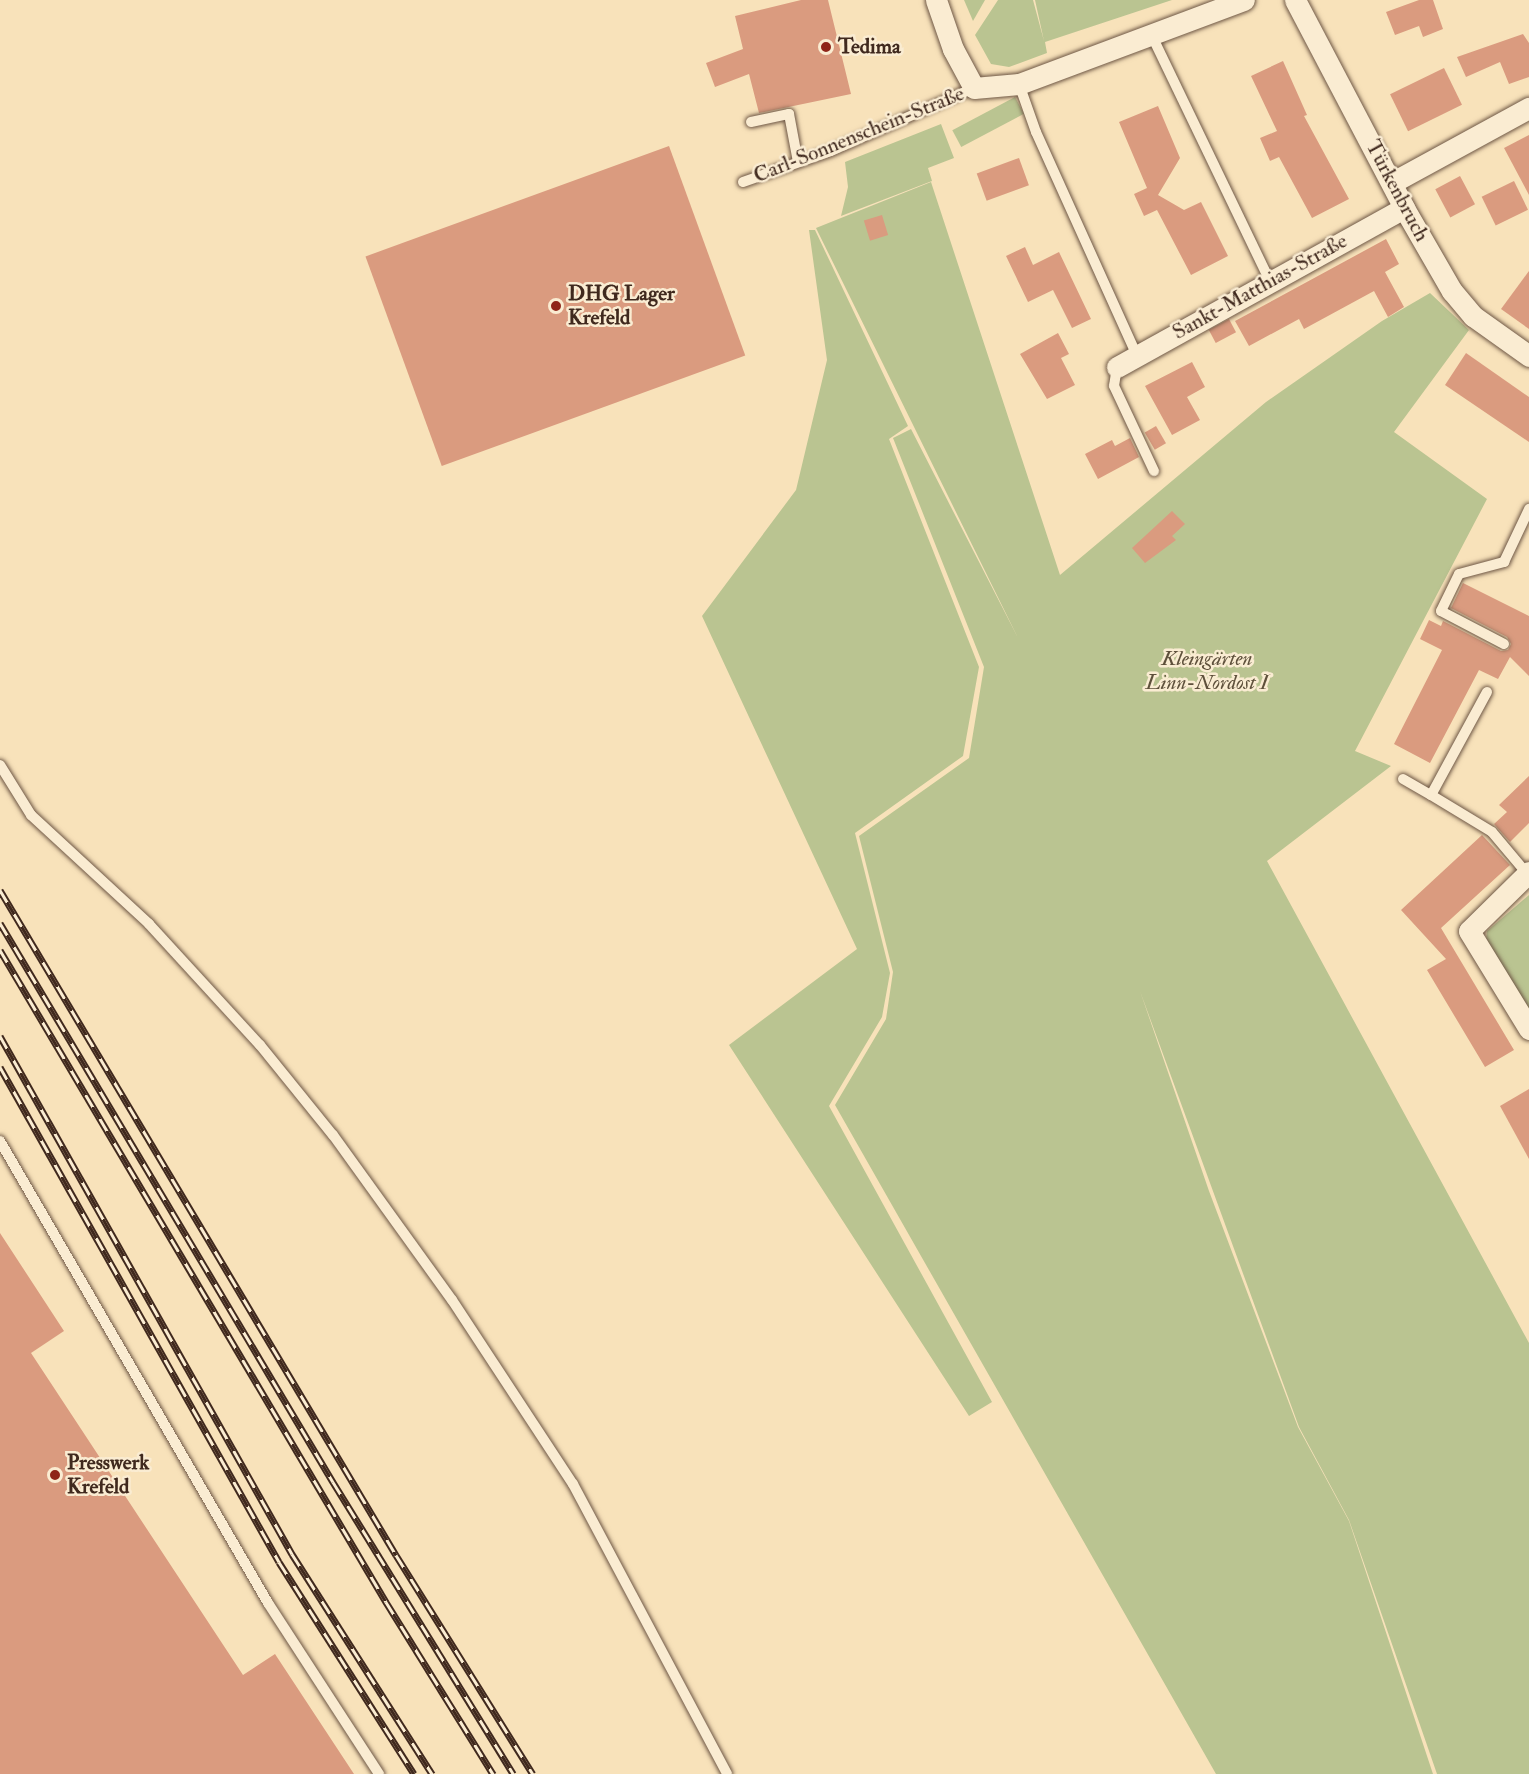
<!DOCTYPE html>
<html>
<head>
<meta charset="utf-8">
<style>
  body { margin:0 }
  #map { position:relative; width:1529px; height:1774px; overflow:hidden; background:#f8e2ba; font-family:"IM FELL Double Pica",serif }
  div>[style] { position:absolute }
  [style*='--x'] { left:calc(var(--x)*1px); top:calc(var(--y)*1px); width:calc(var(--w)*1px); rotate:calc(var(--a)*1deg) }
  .green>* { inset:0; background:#bac491; transform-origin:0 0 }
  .building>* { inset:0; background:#da9b7f; transform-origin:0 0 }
  .roads { filter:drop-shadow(0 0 2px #6e5745) drop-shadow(0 0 2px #6e5745) }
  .lane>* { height:10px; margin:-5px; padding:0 5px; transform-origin:5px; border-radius:5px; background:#faecd2 }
  .street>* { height:21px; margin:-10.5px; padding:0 10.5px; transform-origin:10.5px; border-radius:10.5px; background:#faecd2 }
  .rail>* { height:7px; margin-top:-3.5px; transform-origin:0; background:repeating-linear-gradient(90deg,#faecd2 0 14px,#40291e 0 28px); box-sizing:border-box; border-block:2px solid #40291e }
  .dots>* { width:16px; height:16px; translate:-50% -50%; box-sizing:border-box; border:3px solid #faecd2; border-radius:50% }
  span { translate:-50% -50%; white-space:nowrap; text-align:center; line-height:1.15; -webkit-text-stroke:5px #faecd2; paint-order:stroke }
  .poi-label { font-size:21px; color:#40291e; font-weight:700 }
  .left { translate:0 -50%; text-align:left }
  .street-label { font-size:21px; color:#40291e }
  .park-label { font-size:21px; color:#5e503b; font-style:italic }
</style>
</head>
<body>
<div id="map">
  <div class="green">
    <div style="clip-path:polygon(964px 0,985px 0,973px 21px)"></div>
    <div style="clip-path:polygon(998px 0,1033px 0,1044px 41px,1035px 0,1172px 0,1045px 42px,1047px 53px,1009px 67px,991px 64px,975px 35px)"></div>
    <div style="left:1015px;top:97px;width:19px;height:71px;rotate:62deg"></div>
    <div style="clip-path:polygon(941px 124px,954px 158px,928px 168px,932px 181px,841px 216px,848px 187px,845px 162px)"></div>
    <div style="clip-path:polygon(931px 182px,1060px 575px,1266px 402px,1382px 321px,1430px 293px,1469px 330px,1394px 432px,1487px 499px,1355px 751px,1391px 766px,1267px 861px,1529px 1343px,1529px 1774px,1437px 1774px,1349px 1520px,1299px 1427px,1140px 991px,1209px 1191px,1298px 1427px,1349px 1521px,1433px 1774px,1216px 1774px,835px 1105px,886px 1019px,893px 972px,859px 836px,969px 758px,984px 667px,893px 438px,911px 429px,1018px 638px,816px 228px)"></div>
    <div style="clip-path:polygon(809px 230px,815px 230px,908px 426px,889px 439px,979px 667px,963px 756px,855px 833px,890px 973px,882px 1017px,829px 1106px,992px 1402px,969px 1416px,729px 1045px,857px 949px,702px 616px,796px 490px,827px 360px)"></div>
    <div style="clip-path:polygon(1529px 895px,1529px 1012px,1486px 940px,1487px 931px)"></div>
  </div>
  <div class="building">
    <div style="clip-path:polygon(801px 0,828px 0,851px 94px,759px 113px,749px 74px,715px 87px,706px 63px,743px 49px,735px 16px)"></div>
    <div style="clip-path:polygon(1419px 0,1433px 0,1443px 29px,1423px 37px,1419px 26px,1395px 35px,1386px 12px)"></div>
    <div style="clip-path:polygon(1523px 34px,1529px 43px,1529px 77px,1509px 84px,1500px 62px,1466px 77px,1457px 57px)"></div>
    <div style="clip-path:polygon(1283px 61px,1307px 115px,1304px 116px,1349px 199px,1312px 218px,1279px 157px,1270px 161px,1260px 138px,1277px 131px,1251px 76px)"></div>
    <div style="left:1444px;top:68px;width:41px;height:60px;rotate:64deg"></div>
    <div style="clip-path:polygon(1158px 106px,1180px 158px,1158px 195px,1184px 210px,1201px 202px,1228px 256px,1191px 275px,1157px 210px,1144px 216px,1134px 194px,1147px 188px,1119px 122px)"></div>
    <div style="clip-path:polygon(1529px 135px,1529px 195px,1504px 148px)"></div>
    <div style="left:669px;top:146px;width:223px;height:323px;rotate:70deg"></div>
    <div style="left:1019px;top:158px;width:29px;height:45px;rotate:70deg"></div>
    <div style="left:1460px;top:176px;width:32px;height:28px;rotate:62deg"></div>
    <div style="left:1514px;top:181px;width:32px;height:36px;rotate:64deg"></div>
    <div style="left:882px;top:215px;width:21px;height:19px;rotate:73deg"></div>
    <div style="clip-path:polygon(1386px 239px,1399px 264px,1385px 272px,1404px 307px,1388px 317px,1374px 291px,1304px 329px,1299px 319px,1249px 346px,1235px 321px)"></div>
    <div style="clip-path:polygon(1025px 247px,1033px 265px,1059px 252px,1091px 319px,1072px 328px,1053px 290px,1028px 302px,1006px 256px)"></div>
    <div style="clip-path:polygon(1529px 271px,1529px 329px,1501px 309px)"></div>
    <div style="left:1229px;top:319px;width:15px;height:23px;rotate:62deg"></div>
    <div style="clip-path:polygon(1058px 333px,1069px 354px,1061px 358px,1075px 385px,1047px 399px,1020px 354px)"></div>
    <div style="clip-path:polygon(1466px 353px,1529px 397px,1529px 442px,1445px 385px)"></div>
    <div style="clip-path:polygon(1192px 362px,1205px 387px,1187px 397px,1200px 420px,1172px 435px,1145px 386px)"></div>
    <div style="left:1156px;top:426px;width:20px;height:13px;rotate:60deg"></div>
    <div style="clip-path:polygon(1130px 438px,1139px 457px,1098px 479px,1085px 454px,1112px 440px,1115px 446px)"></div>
    <div style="clip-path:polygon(1172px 511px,1185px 524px,1172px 536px,1176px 540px,1145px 563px,1132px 548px)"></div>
    <div style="clip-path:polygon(1463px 583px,1529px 616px,1529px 676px,1510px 657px,1498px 679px,1479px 670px,1430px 763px,1394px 744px,1442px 650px,1420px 639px,1429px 620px,1441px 626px,1443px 621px,1501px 651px,1508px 650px,1511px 644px,1507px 637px,1451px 608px)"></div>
    <div style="clip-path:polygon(1529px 776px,1529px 823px,1510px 842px,1494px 824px,1507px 812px,1499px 805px)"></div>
    <div style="clip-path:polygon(1482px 835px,1510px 865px,1441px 928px,1514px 1050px,1485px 1067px,1427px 970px,1446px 959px,1401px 910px)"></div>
    <div style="clip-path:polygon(1529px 1089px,1529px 1159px,1500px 1106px)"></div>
    <div style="clip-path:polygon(0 1233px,64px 1331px,31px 1353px,243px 1675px,275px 1654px,354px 1774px,0 1774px)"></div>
  </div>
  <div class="roads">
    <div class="lane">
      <div style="--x:1152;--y:36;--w:272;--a:64.3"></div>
      <div style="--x:1019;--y:84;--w:51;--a:70.5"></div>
      <div style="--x:1036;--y:132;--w:246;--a:65.7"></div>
      <div style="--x:751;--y:122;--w:39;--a:-12"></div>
      <div style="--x:789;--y:114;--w:49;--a:79.4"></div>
      <div style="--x:743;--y:182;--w:93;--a:-19.4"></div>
      <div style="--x:831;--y:151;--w:156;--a:-23.8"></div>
      <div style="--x:1117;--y:367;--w:19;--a:99"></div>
      <div style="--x:1114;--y:386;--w:94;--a:64.8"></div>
      <div style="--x:1504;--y:644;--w:71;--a:-152.4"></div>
      <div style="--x:1441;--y:611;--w:41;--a:-64.1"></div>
      <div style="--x:1459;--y:574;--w:47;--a:-14.9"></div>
      <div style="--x:1504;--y:562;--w:59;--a:-64.7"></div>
      <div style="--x:1487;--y:692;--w:117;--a:118.5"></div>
      <div style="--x:1431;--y:795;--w:71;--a:31.2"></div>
      <div style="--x:1492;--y:832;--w:57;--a:49.9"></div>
      <div style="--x:0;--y:765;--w:59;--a:58.2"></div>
      <div style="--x:31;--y:815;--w:161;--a:42.7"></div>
      <div style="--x:149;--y:924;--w:164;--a:47.5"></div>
      <div style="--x:260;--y:1045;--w:116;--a:51"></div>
      <div style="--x:333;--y:1135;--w:203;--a:54.2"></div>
      <div style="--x:452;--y:1300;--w:220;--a:56.7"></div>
      <div style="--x:573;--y:1484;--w:328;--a:62"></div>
      <div style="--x:1403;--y:779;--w:32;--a:30"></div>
      <div style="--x:0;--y:1141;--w:534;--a:59.88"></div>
      <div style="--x:268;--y:1603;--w:204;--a:57"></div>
    </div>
    <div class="street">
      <div style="--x:936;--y:0;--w:52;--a:70.9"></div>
      <div style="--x:953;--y:49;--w:44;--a:61.7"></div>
      <div style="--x:974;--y:88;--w:45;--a:-5.1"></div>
      <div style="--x:1019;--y:84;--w:240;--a:-20.5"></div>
      <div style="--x:1295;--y:0;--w:235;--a:62.3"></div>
      <div style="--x:1404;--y:208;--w:96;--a:60"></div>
      <div style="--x:1452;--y:291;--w:33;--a:50"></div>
      <div style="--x:1473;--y:316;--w:69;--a:35.5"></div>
      <div style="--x:1393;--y:182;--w:155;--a:-28.6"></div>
      <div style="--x:1117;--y:367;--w:328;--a:-29"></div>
      <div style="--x:1529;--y:872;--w:84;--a:135.5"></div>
      <div style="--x:1469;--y:931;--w:115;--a:58.5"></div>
    </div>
  </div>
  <div class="rail">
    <div style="--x:0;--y:890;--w:774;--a:59.23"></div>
    <div style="--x:396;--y:1555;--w:258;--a:58"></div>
    <div style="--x:0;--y:923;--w:651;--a:59.22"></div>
    <div style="--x:333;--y:1482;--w:343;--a:58.3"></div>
    <div style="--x:0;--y:950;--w:758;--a:59.37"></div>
    <div style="--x:386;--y:1602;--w:203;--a:58.1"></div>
    <div style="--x:0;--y:1036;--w:595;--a:60.59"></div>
    <div style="--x:292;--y:1554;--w:261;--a:57.5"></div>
    <div style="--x:0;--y:1067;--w:568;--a:60.59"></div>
    <div style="--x:279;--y:1562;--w:251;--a:57.5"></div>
  </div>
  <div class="dots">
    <div style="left:826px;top:47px;background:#8f2418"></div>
    <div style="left:556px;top:306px;background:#8f2418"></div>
    <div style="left:55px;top:1475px;background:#8f2418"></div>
  </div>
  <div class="poi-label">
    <span class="left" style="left:838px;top:47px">Tedima</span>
    <span class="left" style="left:568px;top:306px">DHG Lager<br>Krefeld</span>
    <span class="left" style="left:67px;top:1475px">Presswerk<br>Krefeld</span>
  </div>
  <div class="street-label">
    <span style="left:859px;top:135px;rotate:-22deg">Carl-Sonnenschein-Straße</span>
    <span style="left:1397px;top:191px;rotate:62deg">Türkenbruch</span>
    <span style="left:1260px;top:287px;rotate:-29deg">Sankt-Matthias-Straße</span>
  </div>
  <div class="park-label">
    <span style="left:1207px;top:671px">Kleingärten<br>Linn-Nordost I</span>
  </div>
</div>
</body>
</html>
